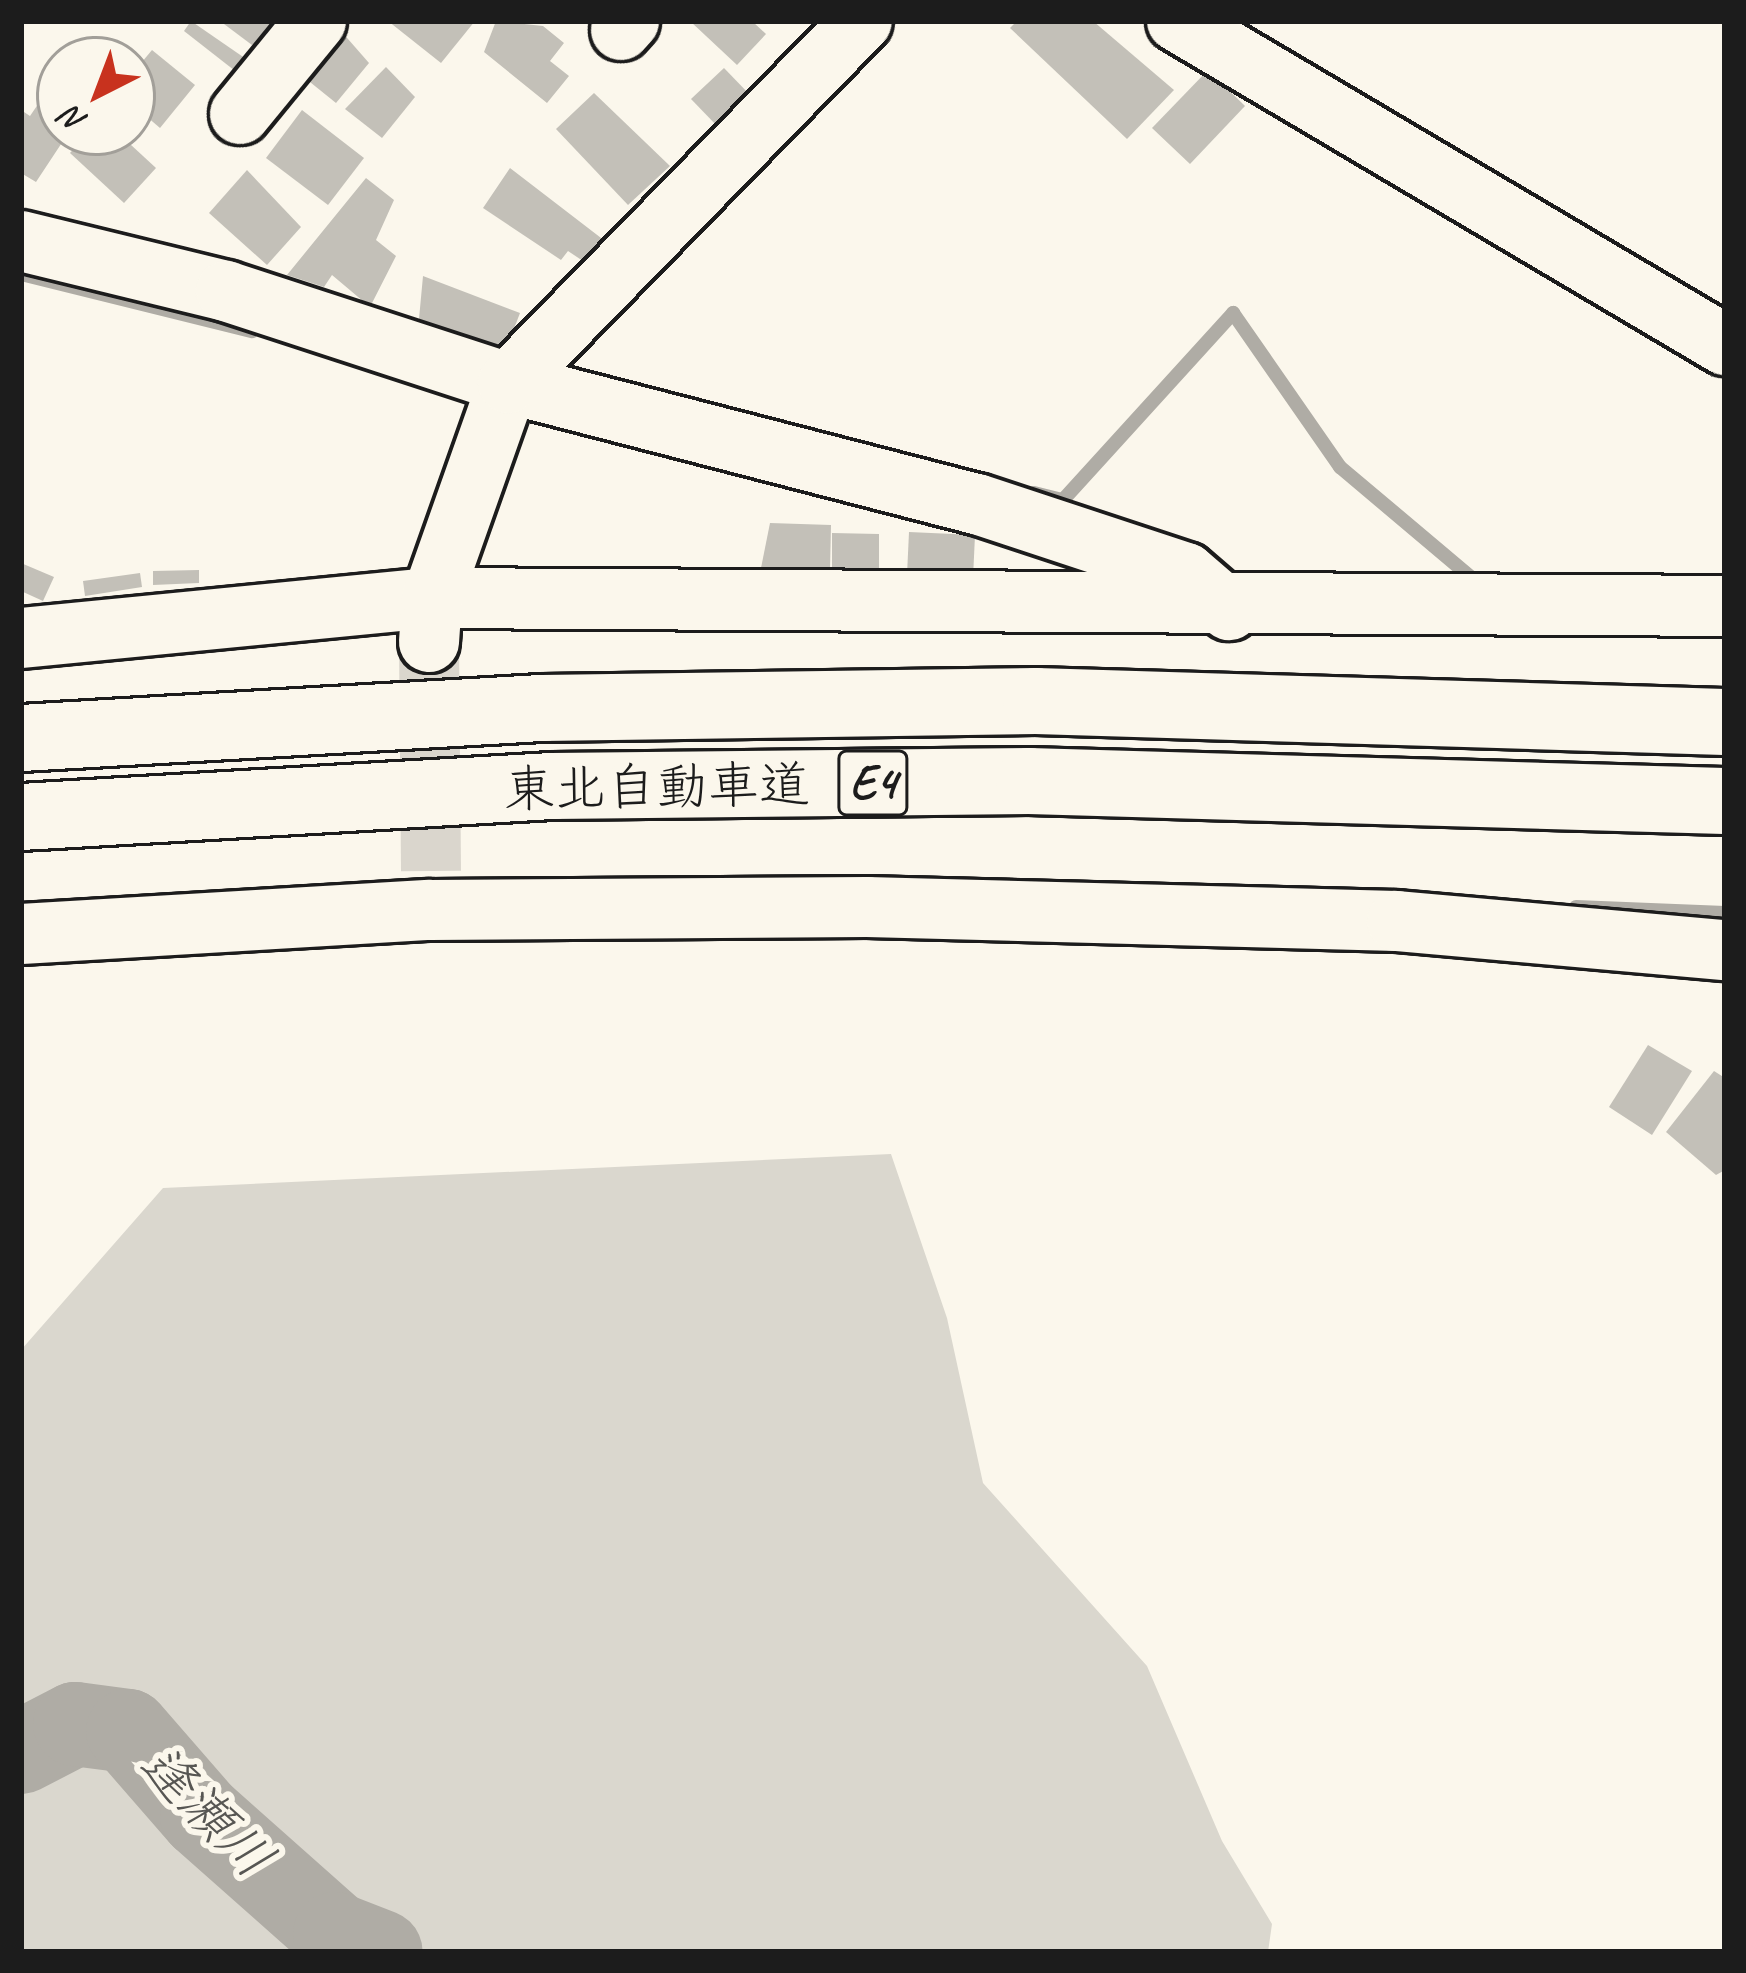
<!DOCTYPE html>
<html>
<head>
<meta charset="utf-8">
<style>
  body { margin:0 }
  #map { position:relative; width:1746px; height:1973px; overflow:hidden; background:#fbf7ec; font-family:Caveat,"Klee One",sans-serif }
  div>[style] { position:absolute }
  .green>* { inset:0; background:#dad7ce }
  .stream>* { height:14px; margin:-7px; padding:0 7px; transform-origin:7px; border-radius:7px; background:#afaca5 }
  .river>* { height:84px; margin:-42px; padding:0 42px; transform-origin:42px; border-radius:42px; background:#afaca5 }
  .building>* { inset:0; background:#c3c0b8 }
  .minor-tunnel>* { height:60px; margin-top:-30px; transform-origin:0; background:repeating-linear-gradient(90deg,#dad6cd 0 60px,transparent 0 90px) }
  .roads { filter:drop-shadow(3px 0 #1c1c1c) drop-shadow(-3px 0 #1c1c1c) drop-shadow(0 3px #1c1c1c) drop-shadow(0 -3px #1c1c1c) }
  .minor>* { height:60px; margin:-30px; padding:0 30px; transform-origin:30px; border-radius:30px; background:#fbf7ec }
  .highway>* { height:66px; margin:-33px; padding:0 33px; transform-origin:33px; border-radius:33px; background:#fbf7ec }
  span { translate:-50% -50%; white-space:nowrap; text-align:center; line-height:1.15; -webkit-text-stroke:12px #fbf7ec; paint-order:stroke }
  .shield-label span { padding:3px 9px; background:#fbf7ec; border:3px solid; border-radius:9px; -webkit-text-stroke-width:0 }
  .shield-label { font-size:48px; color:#1c1c1c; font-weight:700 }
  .street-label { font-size:51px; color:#1c1c1c }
  .water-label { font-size:54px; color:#575653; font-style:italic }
  .frame { position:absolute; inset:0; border:24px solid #1c1c1c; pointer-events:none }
  .north { position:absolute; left:36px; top:36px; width:120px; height:120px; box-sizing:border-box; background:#fbf7ec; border:3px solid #a29f99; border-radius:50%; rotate:222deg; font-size:33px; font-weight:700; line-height:48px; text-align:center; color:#1c1c1c }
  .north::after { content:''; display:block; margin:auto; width:42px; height:54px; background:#c8321e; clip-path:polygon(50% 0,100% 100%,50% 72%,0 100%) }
</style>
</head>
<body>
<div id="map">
  <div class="green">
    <i style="clip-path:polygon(891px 1154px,947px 1318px,983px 1483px,1147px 1666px,1222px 1841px,1272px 1924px,1268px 1952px,21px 1952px,21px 1350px,163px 1188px)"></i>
  </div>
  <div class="stream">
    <i style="left:21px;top:274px;width:238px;rotate:13.9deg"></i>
    <i style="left:1034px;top:493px;width:30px;rotate:14deg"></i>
    <i style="left:1063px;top:500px;width:253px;rotate:-47.7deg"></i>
    <i style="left:1233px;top:313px;width:188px;rotate:55.2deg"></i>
    <i style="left:1340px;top:467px;width:172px;rotate:40.1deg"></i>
    <i style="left:1576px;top:907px;width:149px;rotate:2.3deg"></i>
  </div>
  <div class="river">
    <i style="left:21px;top:1752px;width:61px;rotate:-27.4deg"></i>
    <i style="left:75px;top:1724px;width:53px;rotate:7.5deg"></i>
    <i style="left:128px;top:1731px;width:113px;rotate:49deg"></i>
    <i style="left:202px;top:1816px;width:178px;rotate:41.6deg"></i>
    <i style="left:335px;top:1934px;width:49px;rotate:21.4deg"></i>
  </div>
  <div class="building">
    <i style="clip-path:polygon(191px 21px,249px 61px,239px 74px,184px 31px)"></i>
    <i style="clip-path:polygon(220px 21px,287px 21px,252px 45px)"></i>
    <i style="clip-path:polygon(388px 21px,475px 21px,441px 63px)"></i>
    <i style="clip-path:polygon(496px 21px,543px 26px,564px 43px,550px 61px,569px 76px,547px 103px,484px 52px)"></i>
    <i style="clip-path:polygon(690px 21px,752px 21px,766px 34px,737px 65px)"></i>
    <i style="clip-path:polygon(1017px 21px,1093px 21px,1174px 90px,1127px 139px,1010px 28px)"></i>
    <i style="clip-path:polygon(341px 31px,369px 63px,336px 103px,300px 74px)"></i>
    <i style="clip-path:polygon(152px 50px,195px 85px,160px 128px,132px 104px,132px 74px)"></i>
    <i style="clip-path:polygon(386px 67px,415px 97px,382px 138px,345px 109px)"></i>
    <i style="clip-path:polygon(724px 68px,752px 97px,719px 128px,691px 99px)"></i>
    <i style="clip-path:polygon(1208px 70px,1245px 106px,1190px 164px,1152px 128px)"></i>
    <i style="clip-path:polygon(47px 91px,60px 99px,60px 132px,69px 132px,36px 182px,21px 173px,21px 110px,30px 116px)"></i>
    <i style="clip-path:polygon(594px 93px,670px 166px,628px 205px,556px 129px)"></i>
    <i style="clip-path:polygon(302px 110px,364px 158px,328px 205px,266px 158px)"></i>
    <i style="clip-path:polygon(89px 132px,117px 132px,156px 168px,124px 203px,70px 153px)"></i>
    <i style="clip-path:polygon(510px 168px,605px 241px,589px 265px,568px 251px,561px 260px,483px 208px)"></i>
    <i style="clip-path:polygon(247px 170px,301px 227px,267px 265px,209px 213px)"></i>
    <i style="clip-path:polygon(366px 178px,394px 200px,376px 240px,396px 256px,370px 307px,332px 275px,324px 287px,287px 275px)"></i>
    <i style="clip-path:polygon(423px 276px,520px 313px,505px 352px,419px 319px)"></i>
    <i style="clip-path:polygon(770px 523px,831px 525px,830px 570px,761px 568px)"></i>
    <i style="clip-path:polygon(909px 532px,975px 535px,973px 578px,907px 575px)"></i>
    <i style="clip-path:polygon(832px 533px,879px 534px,879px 570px,832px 569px)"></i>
    <i style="clip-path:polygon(21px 563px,54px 577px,43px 601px,21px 591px)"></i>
    <i style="clip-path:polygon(199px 570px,199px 583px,153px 585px,153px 571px)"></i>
    <i style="clip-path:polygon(140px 573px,142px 587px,85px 596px,83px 581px)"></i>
    <i style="clip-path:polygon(1648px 1045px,1692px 1071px,1652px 1135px,1609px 1107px)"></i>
    <i style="clip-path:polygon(1714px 1071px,1725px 1078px,1725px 1170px,1716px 1175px,1666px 1132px)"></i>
  </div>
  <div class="minor-tunnel">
    <i style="left:429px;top:642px;width:229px;rotate:89.5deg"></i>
  </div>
  <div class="roads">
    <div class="minor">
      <i style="left:1177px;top:21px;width:637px;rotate:30.59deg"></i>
      <i style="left:621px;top:30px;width:12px;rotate:-48deg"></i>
      <i style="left:240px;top:114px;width:120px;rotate:-50.7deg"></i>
      <i style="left:21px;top:241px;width:211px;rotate:13.7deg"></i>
      <i style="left:226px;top:291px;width:297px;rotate:18.1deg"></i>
      <i style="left:508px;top:383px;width:484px;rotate:14.5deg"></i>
      <i style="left:977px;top:504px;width:220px;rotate:18.3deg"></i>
      <i style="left:1186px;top:573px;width:57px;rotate:40.7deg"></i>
      <i style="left:21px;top:638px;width:413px;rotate:-5.6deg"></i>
      <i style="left:432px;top:598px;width:1293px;rotate:0.35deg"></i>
      <i style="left:429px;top:642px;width:44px;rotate:-86.1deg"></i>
      <i style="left:432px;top:598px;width:228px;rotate:-70.5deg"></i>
      <i style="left:508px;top:383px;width:506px;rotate:-45.64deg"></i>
      <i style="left:21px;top:934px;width:410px;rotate:-3.4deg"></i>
      <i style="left:430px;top:910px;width:437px;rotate:-0.4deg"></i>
      <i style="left:867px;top:907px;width:530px;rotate:1.51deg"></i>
      <i style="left:1397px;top:921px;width:329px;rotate:5.1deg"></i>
    </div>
    <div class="highway">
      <i style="left:21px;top:738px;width:522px;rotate:-3.3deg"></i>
      <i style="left:542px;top:708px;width:494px;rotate:-0.8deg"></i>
      <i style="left:1036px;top:701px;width:689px;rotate:1.75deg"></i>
      <i style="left:21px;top:817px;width:532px;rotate:-3.34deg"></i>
      <i style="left:552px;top:786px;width:477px;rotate:-0.6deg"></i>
      <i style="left:1029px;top:781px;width:696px;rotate:1.65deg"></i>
    </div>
  </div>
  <div class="shield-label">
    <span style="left:873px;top:783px">E4</span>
  </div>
  <div class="street-label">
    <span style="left:657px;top:787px;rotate:-1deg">東北自動車道</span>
  </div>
  <div class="water-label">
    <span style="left:207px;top:1811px;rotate:45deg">逢瀬川</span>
  </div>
  <div class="frame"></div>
  <div class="north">N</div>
</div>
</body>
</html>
